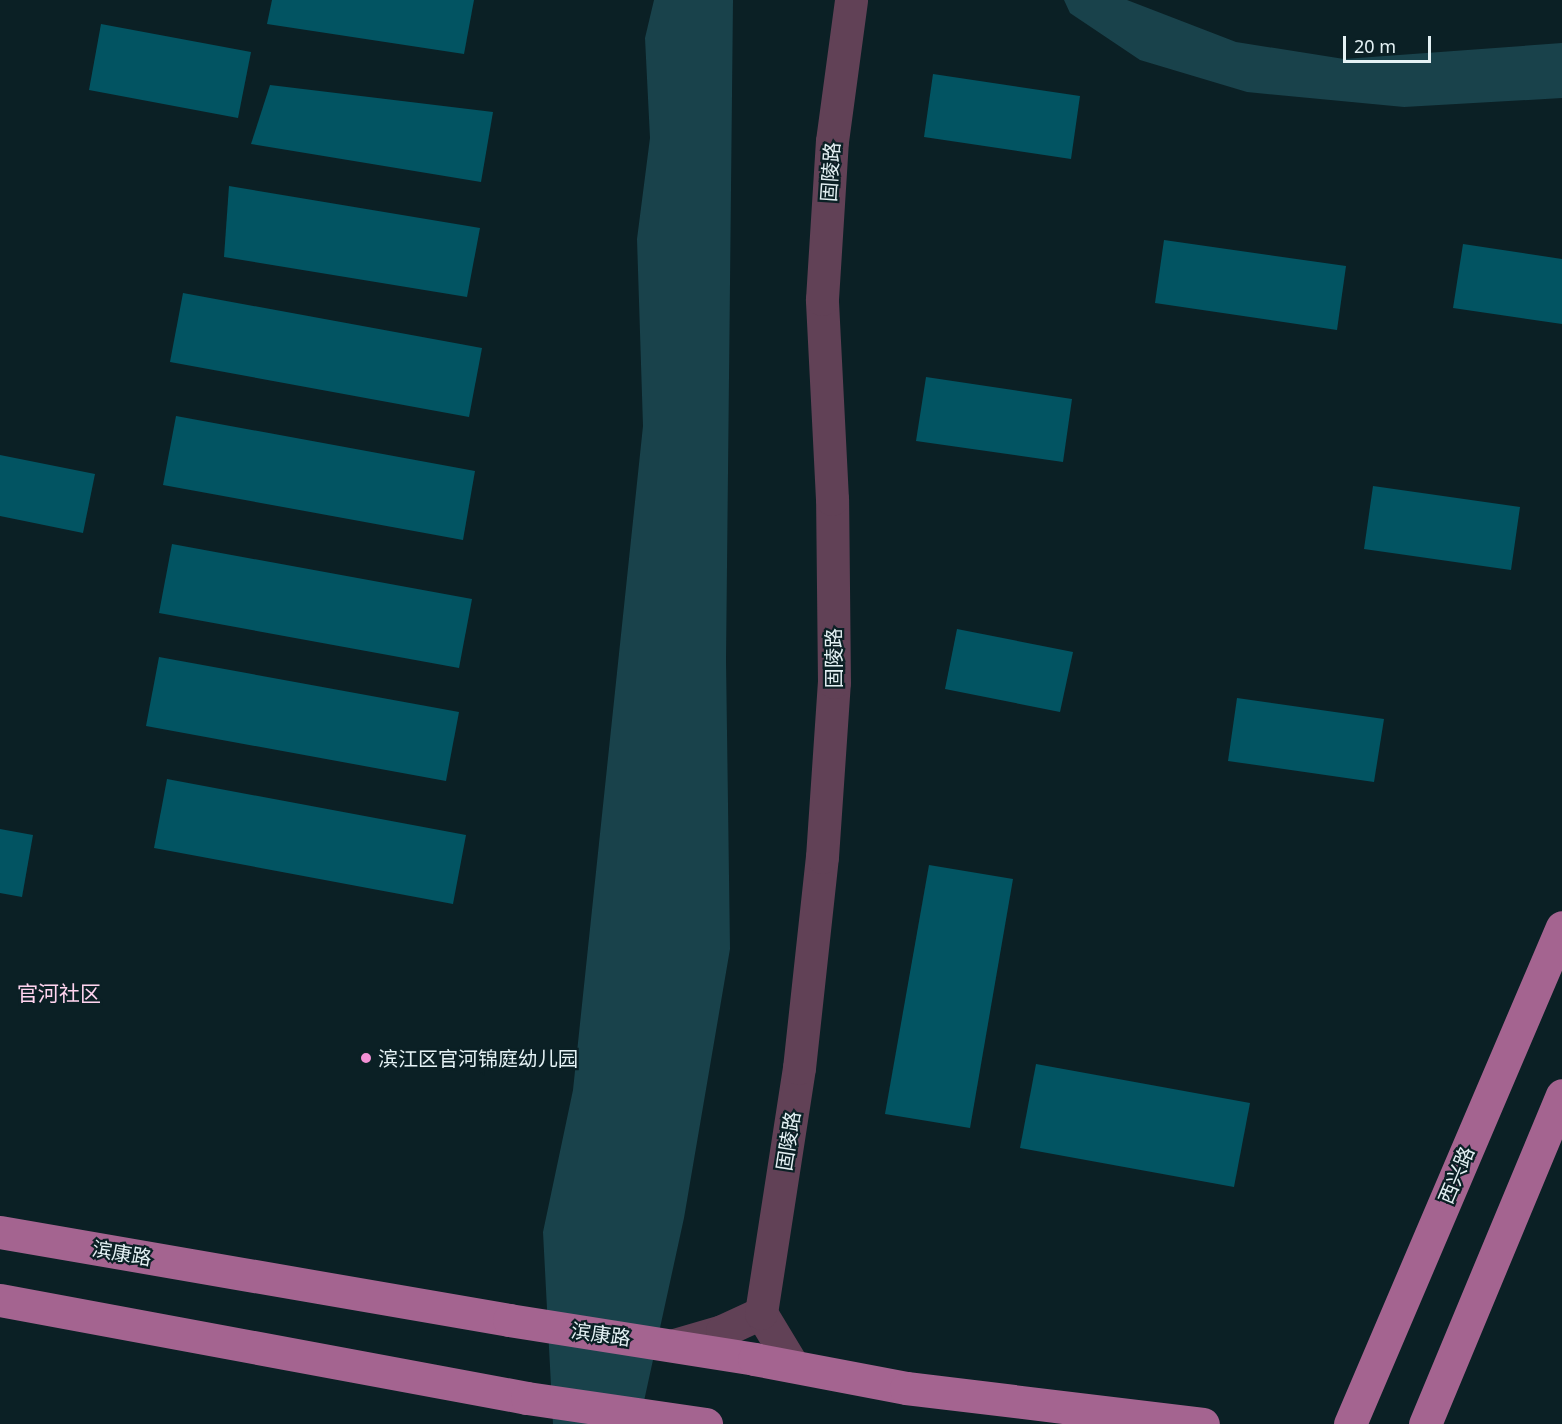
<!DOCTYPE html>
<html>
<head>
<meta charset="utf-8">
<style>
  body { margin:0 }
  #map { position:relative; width:1562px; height:1424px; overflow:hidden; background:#0b2025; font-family:"Noto Sans","Noto Sans SC",sans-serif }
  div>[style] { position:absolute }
  .water>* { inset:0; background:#19424b }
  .building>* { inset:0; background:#025462 }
  .minor>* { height:33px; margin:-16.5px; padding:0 16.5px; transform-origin:16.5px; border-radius:16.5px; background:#614156 }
  .major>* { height:33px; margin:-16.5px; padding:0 16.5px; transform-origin:16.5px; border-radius:16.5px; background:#a46490 }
  .dots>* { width:16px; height:16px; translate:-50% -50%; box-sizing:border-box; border:3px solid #0b2025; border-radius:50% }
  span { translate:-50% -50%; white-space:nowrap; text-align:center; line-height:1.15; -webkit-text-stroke:4.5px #0b2025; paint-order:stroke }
  .street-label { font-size:20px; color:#e4f1f4 }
  .poi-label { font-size:20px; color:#e4f1f4 }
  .left { translate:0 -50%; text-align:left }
  .neighbourhood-label { font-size:21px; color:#ffd4ef }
  .scale { position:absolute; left:1343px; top:36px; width:88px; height:27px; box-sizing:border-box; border:3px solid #e4f1f4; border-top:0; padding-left:8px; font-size:18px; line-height:21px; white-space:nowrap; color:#e4f1f4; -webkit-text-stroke:4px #0b2025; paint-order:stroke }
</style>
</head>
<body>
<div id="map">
  <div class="water">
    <i style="clip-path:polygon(654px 0,733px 0,726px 660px,730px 949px,684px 1218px,639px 1424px,553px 1424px,543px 1232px,573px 1090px,643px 426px,637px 239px,650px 138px,645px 38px)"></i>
    <i style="clip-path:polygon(1064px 0,1127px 0,1236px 42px,1344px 59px,1562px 43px,1562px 98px,1404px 107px,1247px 92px,1140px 60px,1070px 13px)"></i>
  </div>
  <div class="building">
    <i style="clip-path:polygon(272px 0,474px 0,464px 54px,267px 24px)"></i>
    <i style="clip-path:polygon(101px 24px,251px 52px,238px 118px,89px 90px)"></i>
    <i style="clip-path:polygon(933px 74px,1080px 96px,1071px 159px,924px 137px)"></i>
    <i style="clip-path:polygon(270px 85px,493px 112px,481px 182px,251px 144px)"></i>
    <i style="clip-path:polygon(229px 186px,480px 228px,467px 297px,224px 257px)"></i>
    <i style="clip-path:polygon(1164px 240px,1346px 266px,1337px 330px,1155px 303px)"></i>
    <i style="clip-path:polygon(1463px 244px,1562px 259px,1562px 324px,1453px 308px)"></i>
    <i style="clip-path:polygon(183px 293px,482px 348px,469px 417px,170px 362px)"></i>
    <i style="clip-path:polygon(926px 377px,1072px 399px,1063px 462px,916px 441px)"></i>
    <i style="clip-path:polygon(176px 416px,475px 471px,463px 540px,163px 485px)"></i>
    <i style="clip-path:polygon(0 455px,95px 474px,83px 533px,0 516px)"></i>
    <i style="clip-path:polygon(1373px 486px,1520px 507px,1511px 570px,1364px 549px)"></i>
    <i style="clip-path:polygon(172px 544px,472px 599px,459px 668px,159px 613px)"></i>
    <i style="clip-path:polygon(957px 629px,1073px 652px,1060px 712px,945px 689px)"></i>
    <i style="clip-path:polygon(159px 657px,459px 712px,446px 781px,146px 726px)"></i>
    <i style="clip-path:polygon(1237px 698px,1384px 719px,1374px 782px,1228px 761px)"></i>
    <i style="clip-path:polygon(167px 779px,466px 835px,453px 904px,154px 848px)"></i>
    <i style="clip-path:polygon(0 829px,33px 835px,22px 897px,0 893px)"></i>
    <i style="clip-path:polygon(929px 865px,1013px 879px,970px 1128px,885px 1114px)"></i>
    <i style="clip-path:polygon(1036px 1064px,1250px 1103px,1234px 1187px,1020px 1148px)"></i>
  </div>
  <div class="minor">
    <i style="left:674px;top:1345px;width:50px;rotate:-16.3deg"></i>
    <i style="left:722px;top:1331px;width:43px;rotate:-24.8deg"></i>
    <i style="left:793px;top:1366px;width:62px;rotate:-121.1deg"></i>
    <i style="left:761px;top:1313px;width:248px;rotate:-81.2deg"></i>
    <i style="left:799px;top:1068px;width:212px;rotate:-83.8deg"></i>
    <i style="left:822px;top:857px;width:175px;rotate:-86.1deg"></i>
    <i style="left:834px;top:682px;width:183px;rotate:-90.6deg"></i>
    <i style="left:832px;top:499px;width:200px;rotate:-92.9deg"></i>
    <i style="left:822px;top:299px;width:158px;rotate:-86.4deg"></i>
    <i style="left:832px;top:141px;width:142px;rotate:-82.3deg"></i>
  </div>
  <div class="major">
    <i style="left:0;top:1232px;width:517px;rotate:9.81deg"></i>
    <i style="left:509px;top:1320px;width:248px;rotate:9deg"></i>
    <i style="left:754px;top:1359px;width:155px;rotate:10.8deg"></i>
    <i style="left:906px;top:1388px;width:299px;rotate:6.9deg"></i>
    <i style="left:0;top:1300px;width:536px;rotate:10.53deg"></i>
    <i style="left:527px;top:1398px;width:181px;rotate:8.3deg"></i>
    <i style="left:1350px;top:1424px;width:540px;rotate:-66.9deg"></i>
    <i style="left:1425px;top:1424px;width:356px;rotate:-67.4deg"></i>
  </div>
  <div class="dots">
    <i style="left:366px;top:1058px;background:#f391d5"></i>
  </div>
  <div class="street-label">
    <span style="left:830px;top:172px;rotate:-86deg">固陵路</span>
    <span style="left:833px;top:658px;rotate:-90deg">固陵路</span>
    <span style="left:788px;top:1141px;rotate:-81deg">固陵路</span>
    <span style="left:1456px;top:1175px;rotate:-67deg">西兴路</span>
    <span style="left:122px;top:1253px;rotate:10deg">滨康路</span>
    <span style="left:601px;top:1334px;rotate:8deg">滨康路</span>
  </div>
  <div class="poi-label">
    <span class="left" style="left:378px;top:1058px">滨江区官河锦庭幼儿园</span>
  </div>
  <div class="neighbourhood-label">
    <span style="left:59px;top:993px">官河社区</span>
  </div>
  <div class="scale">20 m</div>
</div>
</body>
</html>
